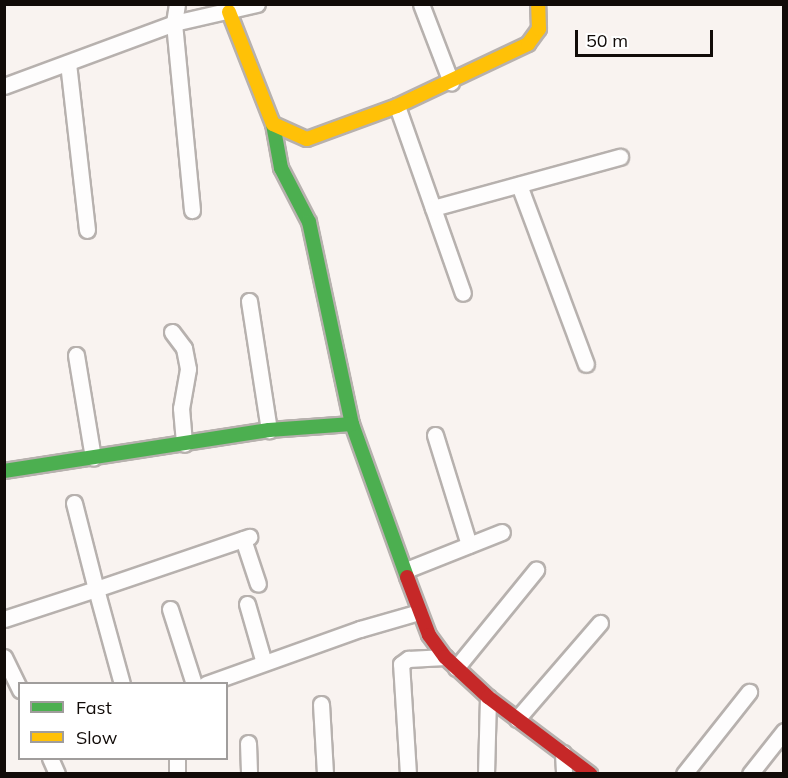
<!DOCTYPE html>
<html>
<head>
<meta charset="utf-8">
<style>
  body { margin:0 }
  #map { position:relative; width:788px; height:778px; overflow:hidden; background:#f9f3f0; font-family:Mulish,sans-serif }
  div>[style] { position:absolute }
  .roads { filter:drop-shadow(2px 0 #b7b1ae) drop-shadow(-2px 0 #b7b1ae) drop-shadow(0 2px #b7b1ae) drop-shadow(0 -2px #b7b1ae) }
  .street>* { height:15px; margin:-7.5px; padding:0 7.5px; transform-origin:7.5px; border-radius:7.5px; background:#fefdfd }
  .fast>* { height:14px; margin:-7px; padding:0 7px; transform-origin:7px; border-radius:7px; background:#4caf50 }
  .slow>* { height:14px; margin:-7px; padding:0 7px; transform-origin:7px; border-radius:7px; background:#ffc107 }
  .jam>* { height:14px; margin:-7px; padding:0 7px; transform-origin:7px; border-radius:7px; background:#c62828 }
  span { translate:-50% -50%; white-space:nowrap; text-align:center; line-height:1.15; -webkit-text-stroke:6px #fff; paint-order:stroke }
  .frame { position:absolute; inset:0; border:6px solid #110b08; pointer-events:none }
  .legend { position:absolute; left:18px; top:682px; width:210px; height:78px; box-sizing:border-box; background:#fff; border:2px solid #a09d9c; margin:0; padding:8px 10px; list-style:none; font-size:18px; color:#110b08 }
  .legend li { display:flex; align-items:center; gap:12px; height:30px }
  .legend b { width:30px; border:2px solid #a09d9c }
  .scale { position:absolute; left:575px; top:30px; width:138px; height:27px; box-sizing:border-box; border:3px solid #110b08; border-top:0; padding-left:8px; font-size:18px; line-height:21px; white-space:nowrap; color:#110b08; -webkit-text-stroke:4px #fff; paint-order:stroke }
</style>
</head>
<body>
<div id="map">
  <div class="roads">
    <div class="street">
      <i style="left:177px;top:4px;width:19px;rotate:99deg"></i>
      <i style="left:174px;top:23px;width:188px;rotate:84.5deg"></i>
      <i style="left:421px;top:4px;width:84px;rotate:69deg"></i>
      <i style="left:68px;top:63px;width:168px;rotate:83.5deg"></i>
      <i style="left:4px;top:86px;width:181px;rotate:-20.3deg"></i>
      <i style="left:174px;top:23px;width:85px;rotate:-12.9deg"></i>
      <i style="left:397px;top:106px;width:198px;rotate:70.6deg"></i>
      <i style="left:519px;top:185px;width:191px;rotate:69.5deg"></i>
      <i style="left:433px;top:208px;width:194px;rotate:-15.3deg"></i>
      <i style="left:249px;top:301px;width:131px;rotate:81.2deg"></i>
      <i style="left:172px;top:332px;width:20px;rotate:53deg"></i>
      <i style="left:184px;top:348px;width:21px;rotate:79deg"></i>
      <i style="left:188px;top:369px;width:40px;rotate:100deg"></i>
      <i style="left:181px;top:408px;width:36px;rotate:85deg"></i>
      <i style="left:76px;top:355px;width:104px;rotate:80.6deg"></i>
      <i style="left:435px;top:435px;width:115px;rotate:72.8deg"></i>
      <i style="left:74px;top:503px;width:89px;rotate:75.7deg"></i>
      <i style="left:96px;top:589px;width:162px;rotate:-18.8deg"></i>
      <i style="left:243px;top:539px;width:47px;rotate:71.6deg"></i>
      <i style="left:406px;top:570px;width:103px;rotate:-21.6deg"></i>
      <i style="left:247px;top:604px;width:61px;rotate:73.9deg"></i>
      <i style="left:170px;top:609px;width:79px;rotate:72.3deg"></i>
      <i style="left:4px;top:619px;width:97px;rotate:-18.1deg"></i>
      <i style="left:96px;top:589px;width:98px;rotate:74.7deg"></i>
      <i style="left:4px;top:657px;width:37px;rotate:64deg"></i>
      <i style="left:456px;top:668px;width:127px;rotate:-50.8deg"></i>
      <i style="left:206px;top:684px;width:164px;rotate:-19.7deg"></i>
      <i style="left:360px;top:629px;width:61px;rotate:-16.1deg"></i>
      <i style="left:321px;top:704px;width:70px;rotate:86.7deg"></i>
      <i style="left:517px;top:719px;width:127px;rotate:-49.2deg"></i>
      <i style="left:248px;top:743px;width:31px;rotate:88deg"></i>
      <i style="left:563px;top:753px;width:21px;rotate:87deg"></i>
      <i style="left:50px;top:758px;width:17px;rotate:66deg"></i>
      <i style="left:177px;top:758px;width:16px;rotate:90deg"></i>
      <i style="left:408px;top:774px;width:110px;rotate:-93.6deg"></i>
      <i style="left:401px;top:664px;width:9px;rotate:-36deg"></i>
      <i style="left:408px;top:659px;width:37px;rotate:-3deg"></i>
      <i style="left:486px;top:774px;width:77px;rotate:-88.5deg"></i>
      <i style="left:684px;top:774px;width:105px;rotate:-51.6deg"></i>
      <i style="left:750px;top:774px;width:55px;rotate:-51.7deg"></i>
    </div>
    <div class="fast">
      <i style="left:273px;top:124px;width:45px;rotate:79.7deg"></i>
      <i style="left:281px;top:168px;width:61px;rotate:62.6deg"></i>
      <i style="left:309px;top:222px;width:207px;rotate:78deg"></i>
      <i style="left:352px;top:424px;width:163px;rotate:70.2deg"></i>
      <i style="left:4px;top:471px;width:268px;rotate:-8.8deg"></i>
      <i style="left:269px;top:430px;width:83px;rotate:-4.1deg"></i>
    </div>
    <div class="slow">
      <i style="left:229px;top:12px;width:120px;rotate:68.6deg"></i>
      <i style="left:273px;top:124px;width:37px;rotate:24deg"></i>
      <i style="left:307px;top:139px;width:96px;rotate:-20.1deg"></i>
      <i style="left:397px;top:106px;width:145px;rotate:-25.3deg"></i>
      <i style="left:528px;top:44px;width:19px;rotate:-54deg"></i>
      <i style="left:539px;top:29px;width:25px;rotate:-92deg"></i>
    </div>
    <div class="jam">
      <i style="left:407px;top:577px;width:62px;rotate:69.2deg"></i>
      <i style="left:429px;top:635px;width:27px;rotate:54deg"></i>
      <i style="left:445px;top:657px;width:59px;rotate:42.9deg"></i>
      <i style="left:488px;top:697px;width:128px;rotate:37deg"></i>
    </div>
  </div>
  <div class="frame"></div>
  <ul class="legend">
  <li><b style="height:8px;background:#4caf50"></b>Fast</li>
  <li><b style="height:8px;background:#ffc107"></b>Slow</li>
  </ul>
  <div class="scale">50 m</div>
</div>
</body>
</html>
